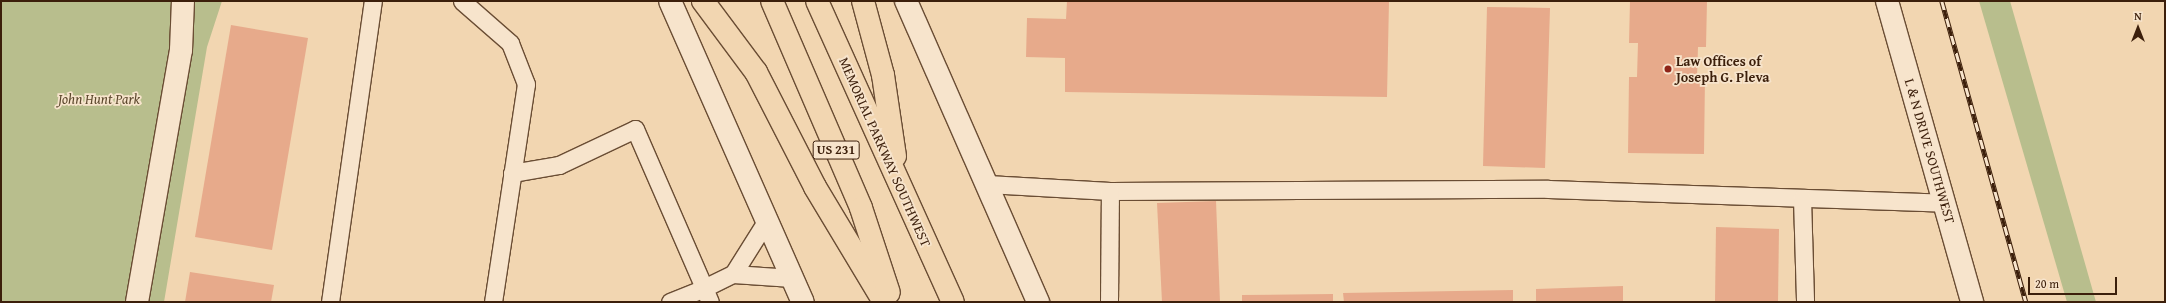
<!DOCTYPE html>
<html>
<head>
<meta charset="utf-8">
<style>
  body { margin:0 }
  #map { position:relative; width:2166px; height:303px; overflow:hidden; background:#f2d6b1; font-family:"Gentium Book Plus",serif }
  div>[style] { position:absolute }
  .green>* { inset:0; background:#b8be8d }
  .building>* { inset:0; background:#e7aa8b }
  .roads { filter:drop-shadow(1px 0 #6a4d34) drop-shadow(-1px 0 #6a4d34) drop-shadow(0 1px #6a4d34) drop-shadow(0 -1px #6a4d34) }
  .lane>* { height:17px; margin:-8.5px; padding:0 8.5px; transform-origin:8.5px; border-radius:8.5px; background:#f7e4cc }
  .street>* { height:22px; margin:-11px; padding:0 11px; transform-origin:11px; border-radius:11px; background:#f7e4cc }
  .secondary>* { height:22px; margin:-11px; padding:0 11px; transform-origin:11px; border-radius:11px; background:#f7e4cc }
  .highway>* { height:22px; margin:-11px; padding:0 11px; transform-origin:11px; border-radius:11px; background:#f2d6b1 }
  .rail>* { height:4.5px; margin-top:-2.25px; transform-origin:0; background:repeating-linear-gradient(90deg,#f7e4cc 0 9px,#3c1f0b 0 18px); box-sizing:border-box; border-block:1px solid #3c1f0b }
  .dots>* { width:11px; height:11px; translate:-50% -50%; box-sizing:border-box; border:2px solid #f7e4cc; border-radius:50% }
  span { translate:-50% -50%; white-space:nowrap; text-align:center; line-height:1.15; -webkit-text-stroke:3.5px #f7e4cc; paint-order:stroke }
  .shield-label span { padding:1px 3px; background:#f7e4cc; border:1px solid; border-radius:3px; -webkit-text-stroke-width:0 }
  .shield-label { font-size:13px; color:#3c1f0b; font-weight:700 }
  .poi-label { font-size:14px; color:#3c1f0b; font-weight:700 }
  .left { translate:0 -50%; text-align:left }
  .park-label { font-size:14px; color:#5b472c; font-style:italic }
  .street-label { font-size:14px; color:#3c1f0b }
  .frame { position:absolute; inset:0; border:2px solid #3c1f0b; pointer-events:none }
  .north { position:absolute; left:2118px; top:8px; width:40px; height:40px; -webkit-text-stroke:3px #f7e4cc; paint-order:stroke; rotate:0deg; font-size:11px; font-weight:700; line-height:16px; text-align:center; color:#3c1f0b }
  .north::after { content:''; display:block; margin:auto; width:14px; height:18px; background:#3c1f0b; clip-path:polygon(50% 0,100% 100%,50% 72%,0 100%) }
  .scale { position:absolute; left:2028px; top:277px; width:89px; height:18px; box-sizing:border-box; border:2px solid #3c1f0b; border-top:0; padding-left:5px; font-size:12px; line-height:14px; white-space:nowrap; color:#3c1f0b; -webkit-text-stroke:3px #f7e4cc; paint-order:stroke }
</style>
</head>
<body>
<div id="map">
  <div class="green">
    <i style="clip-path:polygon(1px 1px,222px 1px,207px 47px,164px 302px,1px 302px)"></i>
    <i style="clip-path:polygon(1979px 1px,2010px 1px,2096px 302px,2067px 302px)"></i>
  </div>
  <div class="building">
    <i style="clip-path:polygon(1067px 1px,1389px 1px,1387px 97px,1065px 92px,1065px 58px,1026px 57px,1027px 18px,1066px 19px)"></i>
    <i style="clip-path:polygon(1630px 1px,1707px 1px,1706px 47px,1698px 47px,1697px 77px,1705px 77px,1704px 154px,1628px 153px,1629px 77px,1637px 77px,1638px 43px,1629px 43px)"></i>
    <i style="clip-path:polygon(1487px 7px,1550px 8px,1545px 168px,1483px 166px)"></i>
    <i style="clip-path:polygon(231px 25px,308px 38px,272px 250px,195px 237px)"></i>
    <i style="clip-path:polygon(1216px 201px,1220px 302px,1162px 302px,1157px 203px)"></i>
    <i style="clip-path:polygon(1716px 227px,1779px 229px,1778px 302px,1715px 302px)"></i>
    <i style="clip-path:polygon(190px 272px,274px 285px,271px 302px,185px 302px)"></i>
    <i style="clip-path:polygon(1623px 286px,1623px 302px,1536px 302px,1536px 289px)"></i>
    <i style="clip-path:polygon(1513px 290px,1513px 302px,1344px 302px,1343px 293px)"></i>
    <i style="clip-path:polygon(1333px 294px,1333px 302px,1242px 302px,1242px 295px)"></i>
  </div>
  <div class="roads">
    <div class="lane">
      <i style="left:462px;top:1px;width:64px;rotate:41.2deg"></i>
      <i style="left:510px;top:43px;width:44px;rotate:68.7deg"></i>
      <i style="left:526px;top:84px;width:220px;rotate:98.6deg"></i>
      <i style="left:512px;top:173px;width:48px;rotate:-9.7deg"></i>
      <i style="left:559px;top:165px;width:84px;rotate:-25.3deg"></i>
      <i style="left:635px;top:129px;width:173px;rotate:66.5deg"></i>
      <i style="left:704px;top:288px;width:32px;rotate:-26deg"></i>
      <i style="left:733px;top:274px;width:59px;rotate:3.9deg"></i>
      <i style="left:987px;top:184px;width:123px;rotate:3.3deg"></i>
      <i style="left:1110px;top:191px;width:438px;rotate:-0.3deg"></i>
      <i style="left:1548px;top:189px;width:397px;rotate:2deg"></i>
      <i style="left:1802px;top:198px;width:104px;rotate:88.3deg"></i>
      <i style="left:733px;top:274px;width:64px;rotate:-57.8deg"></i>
      <i style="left:330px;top:302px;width:304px;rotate:-81.9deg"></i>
      <i style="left:670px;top:302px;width:37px;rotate:-22deg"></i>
      <i style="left:704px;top:288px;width:15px;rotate:67deg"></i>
      <i style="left:1109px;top:302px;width:111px;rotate:-89.5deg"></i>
    </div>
    <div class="street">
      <i style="left:137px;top:302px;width:256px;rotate:-80.1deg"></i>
      <i style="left:181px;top:50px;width:49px;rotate:-87.7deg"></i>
    </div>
    <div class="secondary">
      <i style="left:670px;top:1px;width:329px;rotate:66.2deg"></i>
      <i style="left:906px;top:1px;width:329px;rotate:66.3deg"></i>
      <i style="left:1887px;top:1px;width:313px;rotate:74.2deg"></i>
    </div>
    <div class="highway">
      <i style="left:703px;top:1px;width:89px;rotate:53.3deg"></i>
      <i style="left:756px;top:72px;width:129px;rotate:62.8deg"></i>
      <i style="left:815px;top:187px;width:134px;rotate:59deg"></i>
      <i style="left:772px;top:1px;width:225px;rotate:66.7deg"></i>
      <i style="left:861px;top:208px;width:89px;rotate:71.8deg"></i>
      <i style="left:817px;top:1px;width:330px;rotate:65.7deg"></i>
      <i style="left:863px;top:1px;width:77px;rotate:74.9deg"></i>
      <i style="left:883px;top:75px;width:82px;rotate:81.6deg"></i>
    </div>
  </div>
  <div class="rail">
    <i style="left:1942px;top:1px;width:313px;rotate:74.4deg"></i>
  </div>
  <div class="dots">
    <i style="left:1668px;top:69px;background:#8f2418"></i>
  </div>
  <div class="shield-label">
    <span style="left:836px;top:150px">US 231</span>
  </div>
  <div class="poi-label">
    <span class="left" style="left:1676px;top:69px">Law Offices of<br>Joseph G. Pleva</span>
  </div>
  <div class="park-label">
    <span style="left:99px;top:99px">John Hunt Park</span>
  </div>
  <div class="street-label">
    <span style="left:1930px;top:151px;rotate:74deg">L &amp; N DRIVE SOUTHWEST</span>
    <span style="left:885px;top:152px;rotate:66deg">MEMORIAL PARKWAY SOUTHWEST</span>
  </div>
  <div class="frame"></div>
  <div class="north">N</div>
  <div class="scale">20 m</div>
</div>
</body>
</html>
